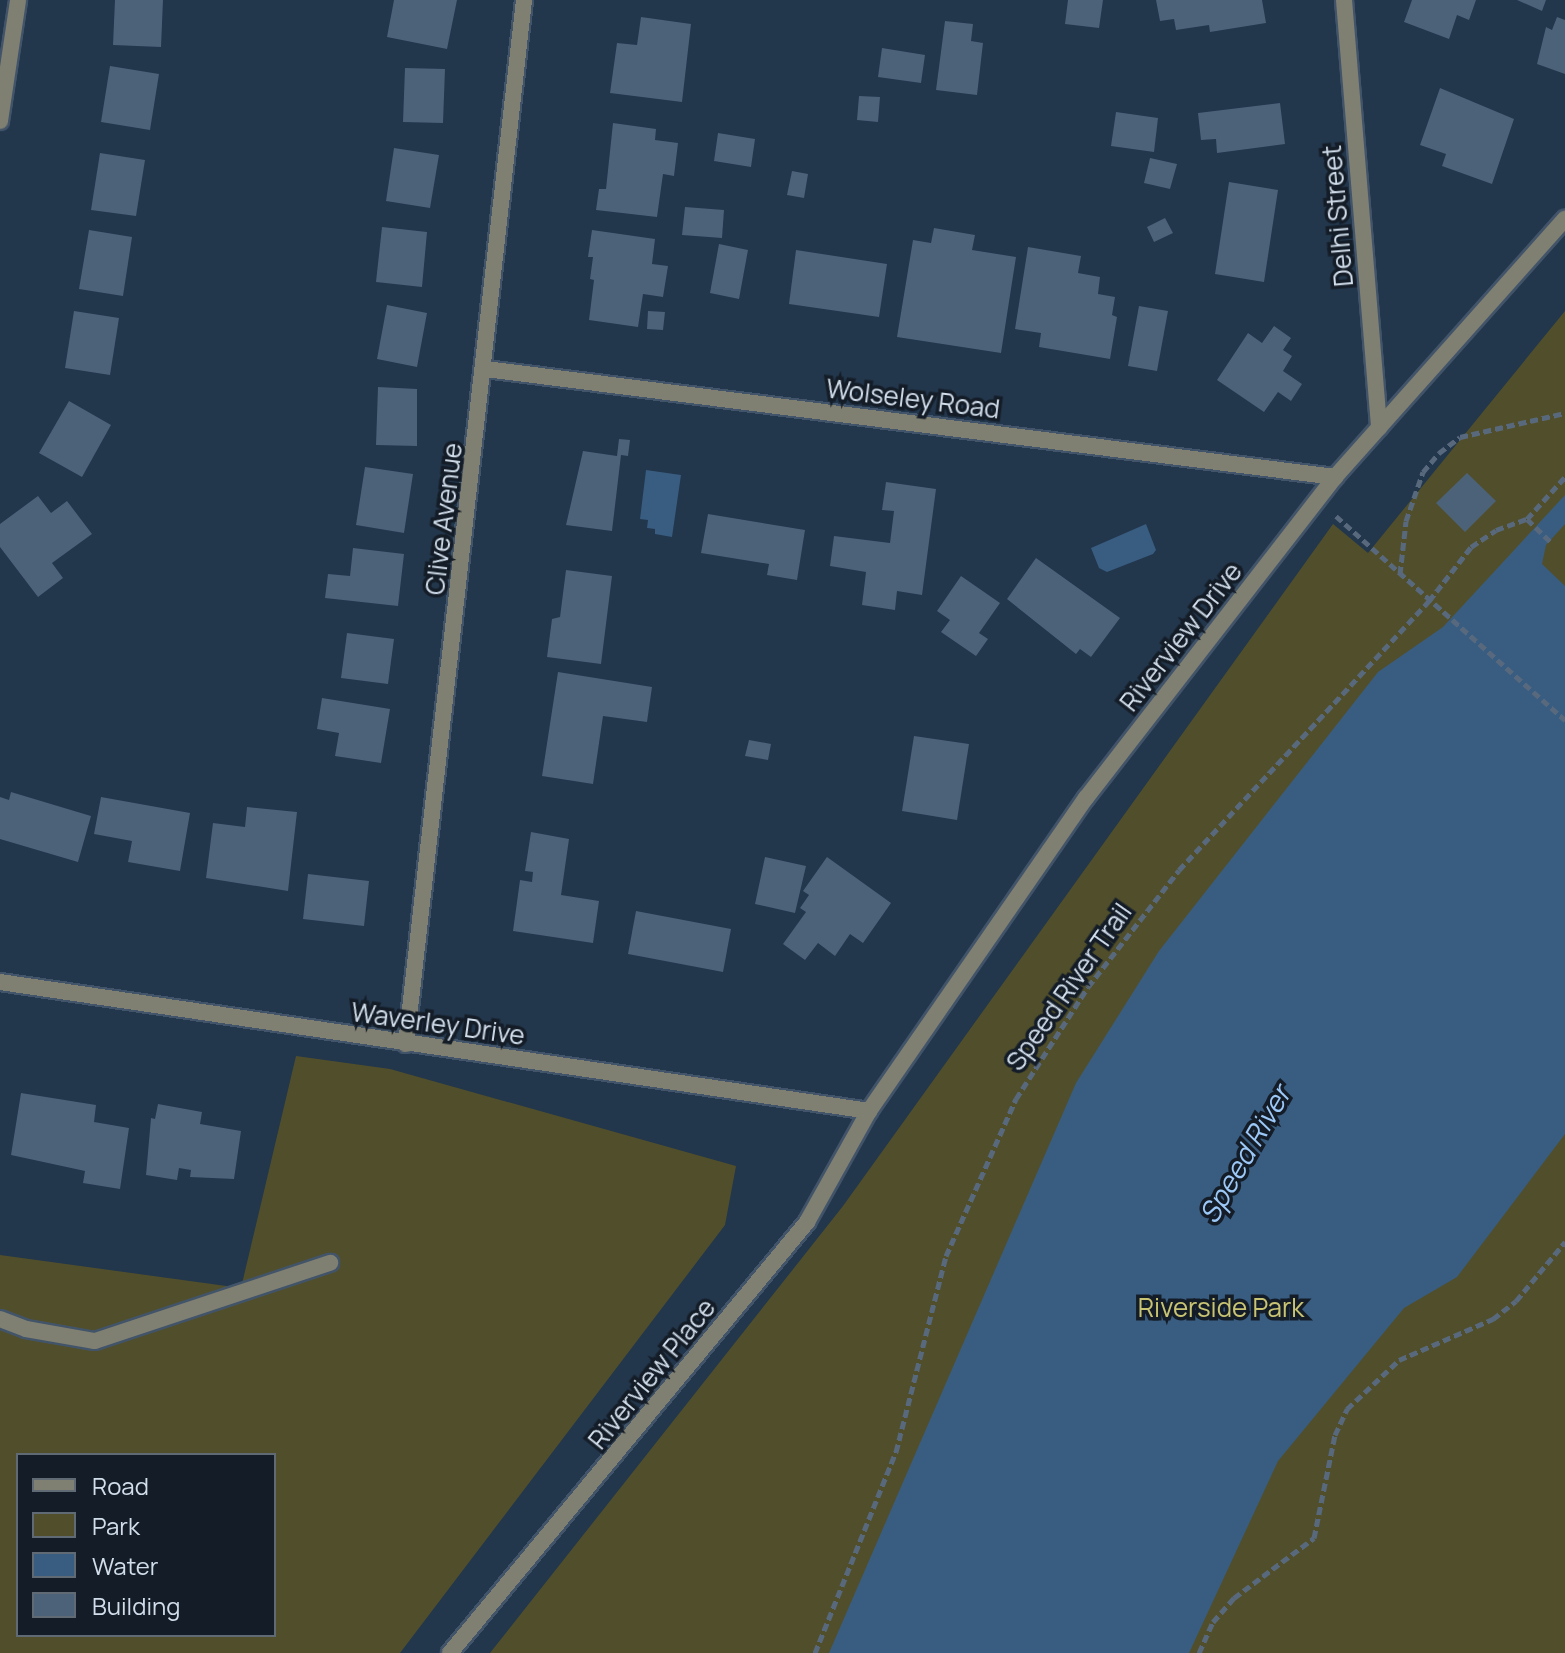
<!DOCTYPE html>
<html>
<head>
<meta charset="utf-8">
<style>
  body { margin:0 }
  #map { position:relative; width:1565px; height:1653px; overflow:hidden; background:#22364c; font-family:Manrope,sans-serif }
  div>[style] { position:absolute }
  .green>* { inset:0; background:#514f2b }
  .water>* { inset:0; background:#395c81 }
  .building>* { inset:0; background:#4c6279 }
  .path>* { height:5px; margin-top:-2.5px; transform-origin:0; background:repeating-linear-gradient(90deg,#58697d 0 8px,transparent 0 12px) }
  .roads { filter:drop-shadow(2px 0 #425469) drop-shadow(-2px 0 #425469) drop-shadow(0 2px #425469) drop-shadow(0 -2px #425469) }
  .service>* { height:16px; margin:-8px; padding:0 8px; transform-origin:8px; border-radius:8px; background:#808072 }
  .minor>* { height:16px; margin:-8px; padding:0 8px; transform-origin:8px; border-radius:8px; background:#808072 }
  .tertiary>* { height:16px; margin:-8px; padding:0 8px; transform-origin:8px; border-radius:8px; background:#808072 }
  span { translate:-50% -50%; white-space:nowrap; text-align:center; line-height:1.15; -webkit-text-stroke:7px #141d27; paint-order:stroke }
  .street-label { font-size:26px; color:#d1ddeb }
  .park-label { font-size:26px; color:#c8c473 }
  .water-label { font-size:28px; color:#9cc8f8; font-style:italic }
  .legend { position:absolute; left:16px; top:1453px; width:260px; height:184px; box-sizing:border-box; background:#141d27; border:2px solid #606a75; margin:0; padding:10px 14px; list-style:none; font-size:24px; color:#d1ddeb }
  .legend li { display:flex; align-items:center; gap:16px; height:40px }
  .legend b { width:40px; border:2px solid #606a75 }
</style>
</head>
<body>
<div id="map">
  <div class="green">
    <i style="clip-path:polygon(1565px 311px,1565px 1653px,490px 1653px,843px 1206px,1333px 524px,1368px 553px)"></i>
    <i style="clip-path:polygon(evenodd,296px 1056px,390px 1069px,736px 1166px,725px 1225px,400px 1653px,0 1653px,0 1255px,241px 1288px,296px 1056px,18px 1455px,274px 1455px,274px 1635px,18px 1635px,18px 1455px)"></i>
  </div>
  <div class="water">
    <i style="clip-path:polygon(646px 470px,681px 475px,672px 537px,655px 534px,655px 529px,647px 528px,648px 520px,640px 519px)"></i>
    <i style="clip-path:polygon(1565px 495px,1565px 524px,1546px 545px,1542px 564px,1565px 586px,1565px 1134px,1457px 1277px,1404px 1308px,1278px 1461px,1189px 1653px,829px 1653px,1076px 1083px,1159px 951px,1378px 672px,1443px 627px)"></i>
    <i style="clip-path:polygon(1146px 524px,1156px 550px,1153px 554px,1107px 572px,1099px 568px,1091px 548px)"></i>
  </div>
  <div class="building">
    <i style="clip-path:polygon(115px 0,163px 0,161px 47px,113px 45px)"></i>
    <i style="clip-path:polygon(394px 0,457px 0,447px 49px,387px 37px)"></i>
    <i style="clip-path:polygon(1068px 0,1103px 0,1099px 28px,1065px 24px)"></i>
    <i style="clip-path:polygon(1156px 0,1262px 0,1266px 23px,1210px 32px,1209px 25px,1176px 30px,1174px 19px,1160px 21px)"></i>
    <i style="clip-path:polygon(1412px 0,1476px 0,1469px 20px,1457px 15px,1449px 39px,1404px 22px)"></i>
    <i style="clip-path:polygon(1517px 0,1546px 0,1542px 11px)"></i>
    <i style="clip-path:polygon(641px 17px,691px 24px,682px 102px,610px 93px,617px 43px,637px 45px)"></i>
    <i style="clip-path:polygon(1557px 17px,1565px 20px,1565px 74px,1537px 64px,1546px 27px,1552px 30px)"></i>
    <i style="clip-path:polygon(945px 21px,973px 24px,971px 41px,983px 43px,977px 95px,936px 90px)"></i>
    <i style="clip-path:polygon(882px 48px,925px 55px,921px 83px,878px 77px)"></i>
    <i style="clip-path:polygon(110px 66px,159px 74px,150px 130px,101px 122px)"></i>
    <i style="clip-path:polygon(405px 68px,445px 69px,443px 123px,403px 122px)"></i>
    <i style="clip-path:polygon(1440px 88px,1514px 119px,1492px 184px,1442px 166px,1446px 154px,1420px 145px)"></i>
    <i style="clip-path:polygon(859px 96px,880px 97px,878px 122px,857px 120px)"></i>
    <i style="clip-path:polygon(1280px 103px,1285px 144px,1217px 153px,1216px 139px,1201px 140px,1198px 113px)"></i>
    <i style="clip-path:polygon(1116px 112px,1158px 118px,1154px 152px,1111px 146px)"></i>
    <i style="clip-path:polygon(613px 123px,656px 129px,655px 140px,678px 143px,674px 176px,663px 174px,657px 217px,596px 210px,599px 189px,606px 189px)"></i>
    <i style="clip-path:polygon(718px 133px,755px 139px,751px 167px,714px 161px)"></i>
    <i style="clip-path:polygon(394px 148px,439px 155px,430px 208px,386px 201px)"></i>
    <i style="clip-path:polygon(100px 153px,145px 160px,136px 216px,91px 210px)"></i>
    <i style="clip-path:polygon(1150px 158px,1177px 164px,1170px 189px,1144px 183px)"></i>
    <i style="clip-path:polygon(792px 171px,808px 174px,804px 198px,787px 195px)"></i>
    <i style="clip-path:polygon(1229px 182px,1278px 190px,1264px 282px,1215px 274px)"></i>
    <i style="clip-path:polygon(685px 207px,724px 210px,722px 238px,682px 235px)"></i>
    <i style="clip-path:polygon(1165px 218px,1173px 233px,1154px 242px,1147px 227px)"></i>
    <i style="clip-path:polygon(382px 227px,427px 232px,422px 287px,376px 282px)"></i>
    <i style="clip-path:polygon(934px 228px,975px 235px,972px 250px,1016px 257px,1001px 353px,897px 337px,913px 240px,931px 243px)"></i>
    <i style="clip-path:polygon(89px 230px,132px 237px,123px 296px,79px 289px)"></i>
    <i style="clip-path:polygon(592px 230px,655px 239px,652px 264px,668px 266px,663px 297px,643px 294px,638px 327px,589px 320px,594px 280px,590px 279px,593px 257px,588px 257px)"></i>
    <i style="clip-path:polygon(719px 244px,748px 250px,739px 299px,710px 293px)"></i>
    <i style="clip-path:polygon(1028px 247px,1081px 256px,1078px 273px,1100px 277px,1098px 294px,1115px 297px,1112px 315px,1117px 317px,1110px 359px,1039px 347px,1041px 333px,1015px 329px)"></i>
    <i style="clip-path:polygon(796px 250px,887px 264px,879px 317px,789px 304px)"></i>
    <i style="clip-path:polygon(387px 305px,427px 313px,417px 367px,377px 359px)"></i>
    <i style="clip-path:polygon(1139px 306px,1168px 311px,1157px 371px,1128px 366px)"></i>
    <i style="clip-path:polygon(74px 311px,119px 318px,110px 375px,65px 368px)"></i>
    <i style="clip-path:polygon(648px 311px,665px 312px,663px 330px,647px 329px)"></i>
    <i style="clip-path:polygon(1274px 326px,1291px 338px,1283px 350px,1292px 356px,1283px 371px,1302px 384px,1291px 401px,1278px 392px,1264px 412px,1217px 380px,1248px 333px,1262px 343px)"></i>
    <i style="clip-path:polygon(378px 387px,417px 389px,417px 446px,376px 445px)"></i>
    <i style="clip-path:polygon(69px 401px,111px 425px,82px 477px,39px 453px)"></i>
    <i style="clip-path:polygon(619px 439px,630px 440px,628px 456px,621px 455px,612px 531px,566px 525px,583px 451px,617px 456px)"></i>
    <i style="clip-path:polygon(365px 467px,413px 474px,404px 533px,356px 525px)"></i>
    <i style="clip-path:polygon(1467px 473px,1496px 501px,1465px 532px,1436px 503px)"></i>
    <i style="clip-path:polygon(886px 482px,936px 489px,922px 595px,897px 591px,895px 610px,862px 605px,866px 572px,830px 566px,834px 536px,890px 543px,894px 511px,882px 510px)"></i>
    <i style="clip-path:polygon(38px 496px,51px 513px,67px 501px,92px 534px,52px 563px,63px 578px,38px 597px,0 547px,0 524px)"></i>
    <i style="clip-path:polygon(708px 514px,805px 530px,797px 580px,767px 575px,769px 564px,701px 553px)"></i>
    <i style="clip-path:polygon(353px 548px,404px 554px,398px 606px,325px 598px,328px 574px,350px 576px)"></i>
    <i style="clip-path:polygon(1036px 558px,1120px 618px,1091px 657px,1080px 649px,1076px 654px,1007px 599px)"></i>
    <i style="clip-path:polygon(566px 570px,612px 576px,601px 664px,547px 657px,552px 619px,560px 617px)"></i>
    <i style="clip-path:polygon(961px 576px,1000px 603px,979px 633px,988px 639px,976px 656px,941px 632px,950px 620px,937px 611px)"></i>
    <i style="clip-path:polygon(347px 633px,394px 639px,388px 684px,341px 678px)"></i>
    <i style="clip-path:polygon(558px 672px,652px 687px,647px 722px,603px 716px,593px 784px,542px 776px)"></i>
    <i style="clip-path:polygon(322px 698px,390px 709px,381px 763px,335px 756px,339px 733px,317px 729px)"></i>
    <i style="clip-path:polygon(914px 736px,969px 744px,957px 820px,902px 811px)"></i>
    <i style="clip-path:polygon(749px 740px,771px 744px,768px 760px,745px 756px)"></i>
    <i style="clip-path:polygon(11px 792px,91px 816px,78px 862px,0 839px,0 797px,9px 800px)"></i>
    <i style="clip-path:polygon(101px 797px,190px 813px,180px 871px,128px 862px,132px 841px,94px 834px)"></i>
    <i style="clip-path:polygon(247px 807px,297px 812px,288px 891px,206px 878px,213px 823px,245px 827px)"></i>
    <i style="clip-path:polygon(531px 832px,569px 839px,561px 895px,599px 901px,593px 943px,513px 931px,520px 880px,532px 882px,533px 872px,525px 871px)"></i>
    <i style="clip-path:polygon(765px 857px,806px 866px,795px 913px,755px 904px)"></i>
    <i style="clip-path:polygon(827px 857px,891px 903px,863px 943px,850px 934px,835px 956px,818px 943px,805px 960px,783px 944px,806px 912px,800px 908px,809px 895px,803px 891px)"></i>
    <i style="clip-path:polygon(308px 874px,369px 881px,364px 926px,303px 919px)"></i>
    <i style="clip-path:polygon(636px 911px,731px 929px,723px 972px,628px 954px)"></i>
    <i style="clip-path:polygon(21px 1093px,96px 1105px,94px 1122px,129px 1128px,120px 1189px,83px 1183px,85px 1171px,11px 1155px)"></i>
    <i style="clip-path:polygon(158px 1104px,202px 1112px,200px 1124px,241px 1131px,234px 1179px,190px 1177px,191px 1170px,179px 1168px,177px 1180px,146px 1175px,151px 1118px,155px 1119px)"></i>
  </div>
  <div class="path">
    <i style="left:1336px;top:516px;width:307px;rotate:41.7deg"></i>
    <i style="left:1527px;top:519px;width:33px;rotate:44deg"></i>
    <i style="left:1400px;top:574px;width:53px;rotate:-83.5deg"></i>
    <i style="left:1406px;top:521px;width:52px;rotate:-70.9deg"></i>
    <i style="left:1423px;top:472px;width:25px;rotate:-50deg"></i>
    <i style="left:1439px;top:453px;width:26px;rotate:-37deg"></i>
    <i style="left:1460px;top:437px;width:108px;rotate:-12.9deg"></i>
    <i style="left:815px;top:1653px;width:217px;rotate:-68.1deg"></i>
    <i style="left:896px;top:1452px;width:202px;rotate:-75.7deg"></i>
    <i style="left:946px;top:1256px;width:172px;rotate:-66deg"></i>
    <i style="left:1016px;top:1099px;width:133px;rotate:-57.3deg"></i>
    <i style="left:1088px;top:987px;width:148px;rotate:-52.1deg"></i>
    <i style="left:1179px;top:870px;width:367px;rotate:-47.1deg"></i>
    <i style="left:1429px;top:601px;width:68px;rotate:-52.1deg"></i>
    <i style="left:1471px;top:547px;width:30px;rotate:-34deg"></i>
    <i style="left:1496px;top:530px;width:33px;rotate:-20deg"></i>
    <i style="left:1527px;top:519px;width:57px;rotate:-47.9deg"></i>
    <i style="left:1199px;top:1653px;width:34px;rotate:-66deg"></i>
    <i style="left:1213px;top:1622px;width:32px;rotate:-49deg"></i>
    <i style="left:1234px;top:1598px;width:100px;rotate:-36.9deg"></i>
    <i style="left:1314px;top:1538px;width:105px;rotate:-78.5deg"></i>
    <i style="left:1335px;top:1435px;width:29px;rotate:-65deg"></i>
    <i style="left:1347px;top:1409px;width:71px;rotate:-43.3deg"></i>
    <i style="left:1399px;top:1360px;width:103px;rotate:-23.6deg"></i>
    <i style="left:1493px;top:1319px;width:29px;rotate:-38deg"></i>
    <i style="left:1516px;top:1301px;width:77px;rotate:-50.3deg"></i>
  </div>
  <div class="roads">
    <div class="service">
      <i style="left:0;top:1319px;width:28px;rotate:21deg"></i>
      <i style="left:26px;top:1329px;width:70px;rotate:9.9deg"></i>
      <i style="left:95px;top:1341px;width:248px;rotate:-18.4deg"></i>
    </div>
    <div class="minor">
      <i style="left:1344px;top:0;width:429px;rotate:85.3deg"></i>
      <i style="left:0;top:121px;width:122px;rotate:-81.5deg"></i>
      <i style="left:486px;top:369px;width:856px;rotate:7.25deg"></i>
      <i style="left:406px;top:1044px;width:1051px;rotate:-83.55deg"></i>
      <i style="left:450px;top:1653px;width:560px;rotate:-50.36deg"></i>
      <i style="left:807px;top:1222px;width:127px;rotate:-60.8deg"></i>
    </div>
    <div class="tertiary">
      <i style="left:0;top:982px;width:879px;rotate:8.44deg"></i>
      <i style="left:869px;top:1111px;width:381px;rotate:-55.3deg"></i>
      <i style="left:1086px;top:798px;width:406px;rotate:-52.2deg"></i>
      <i style="left:1335px;top:477px;width:346px;rotate:-48.3deg"></i>
    </div>
  </div>
  <div class="street-label">
    <span style="left:1338px;top:216px;rotate:-95deg">Delhi Street</span>
    <span style="left:913px;top:399px;rotate:7deg">Wolseley Road</span>
    <span style="left:444px;top:519px;rotate:-83deg">Clive Avenue</span>
    <span style="left:1181px;top:637px;rotate:-52deg">Riverview Drive</span>
    <span style="left:1069px;top:987px;rotate:-55deg">Speed River Trail</span>
    <span style="left:438px;top:1024px;rotate:8deg">Waverley Drive</span>
    <span style="left:652px;top:1374px;rotate:-51deg">Riverview Place</span>
  </div>
  <div class="park-label">
    <span style="left:1221px;top:1308px">Riverside Park</span>
  </div>
  <div class="water-label">
    <span style="left:1244px;top:1154px;rotate:-60deg">Speed River</span>
  </div>
  <ul class="legend">
  <li><b style="height:10px;background:#808072"></b>Road</li>
  <li><b style="height:22px;background:#514f2b"></b>Park</li>
  <li><b style="height:22px;background:#395c81"></b>Water</li>
  <li><b style="height:22px;background:#4c6279"></b>Building</li>
  </ul>
</div>
</body>
</html>
